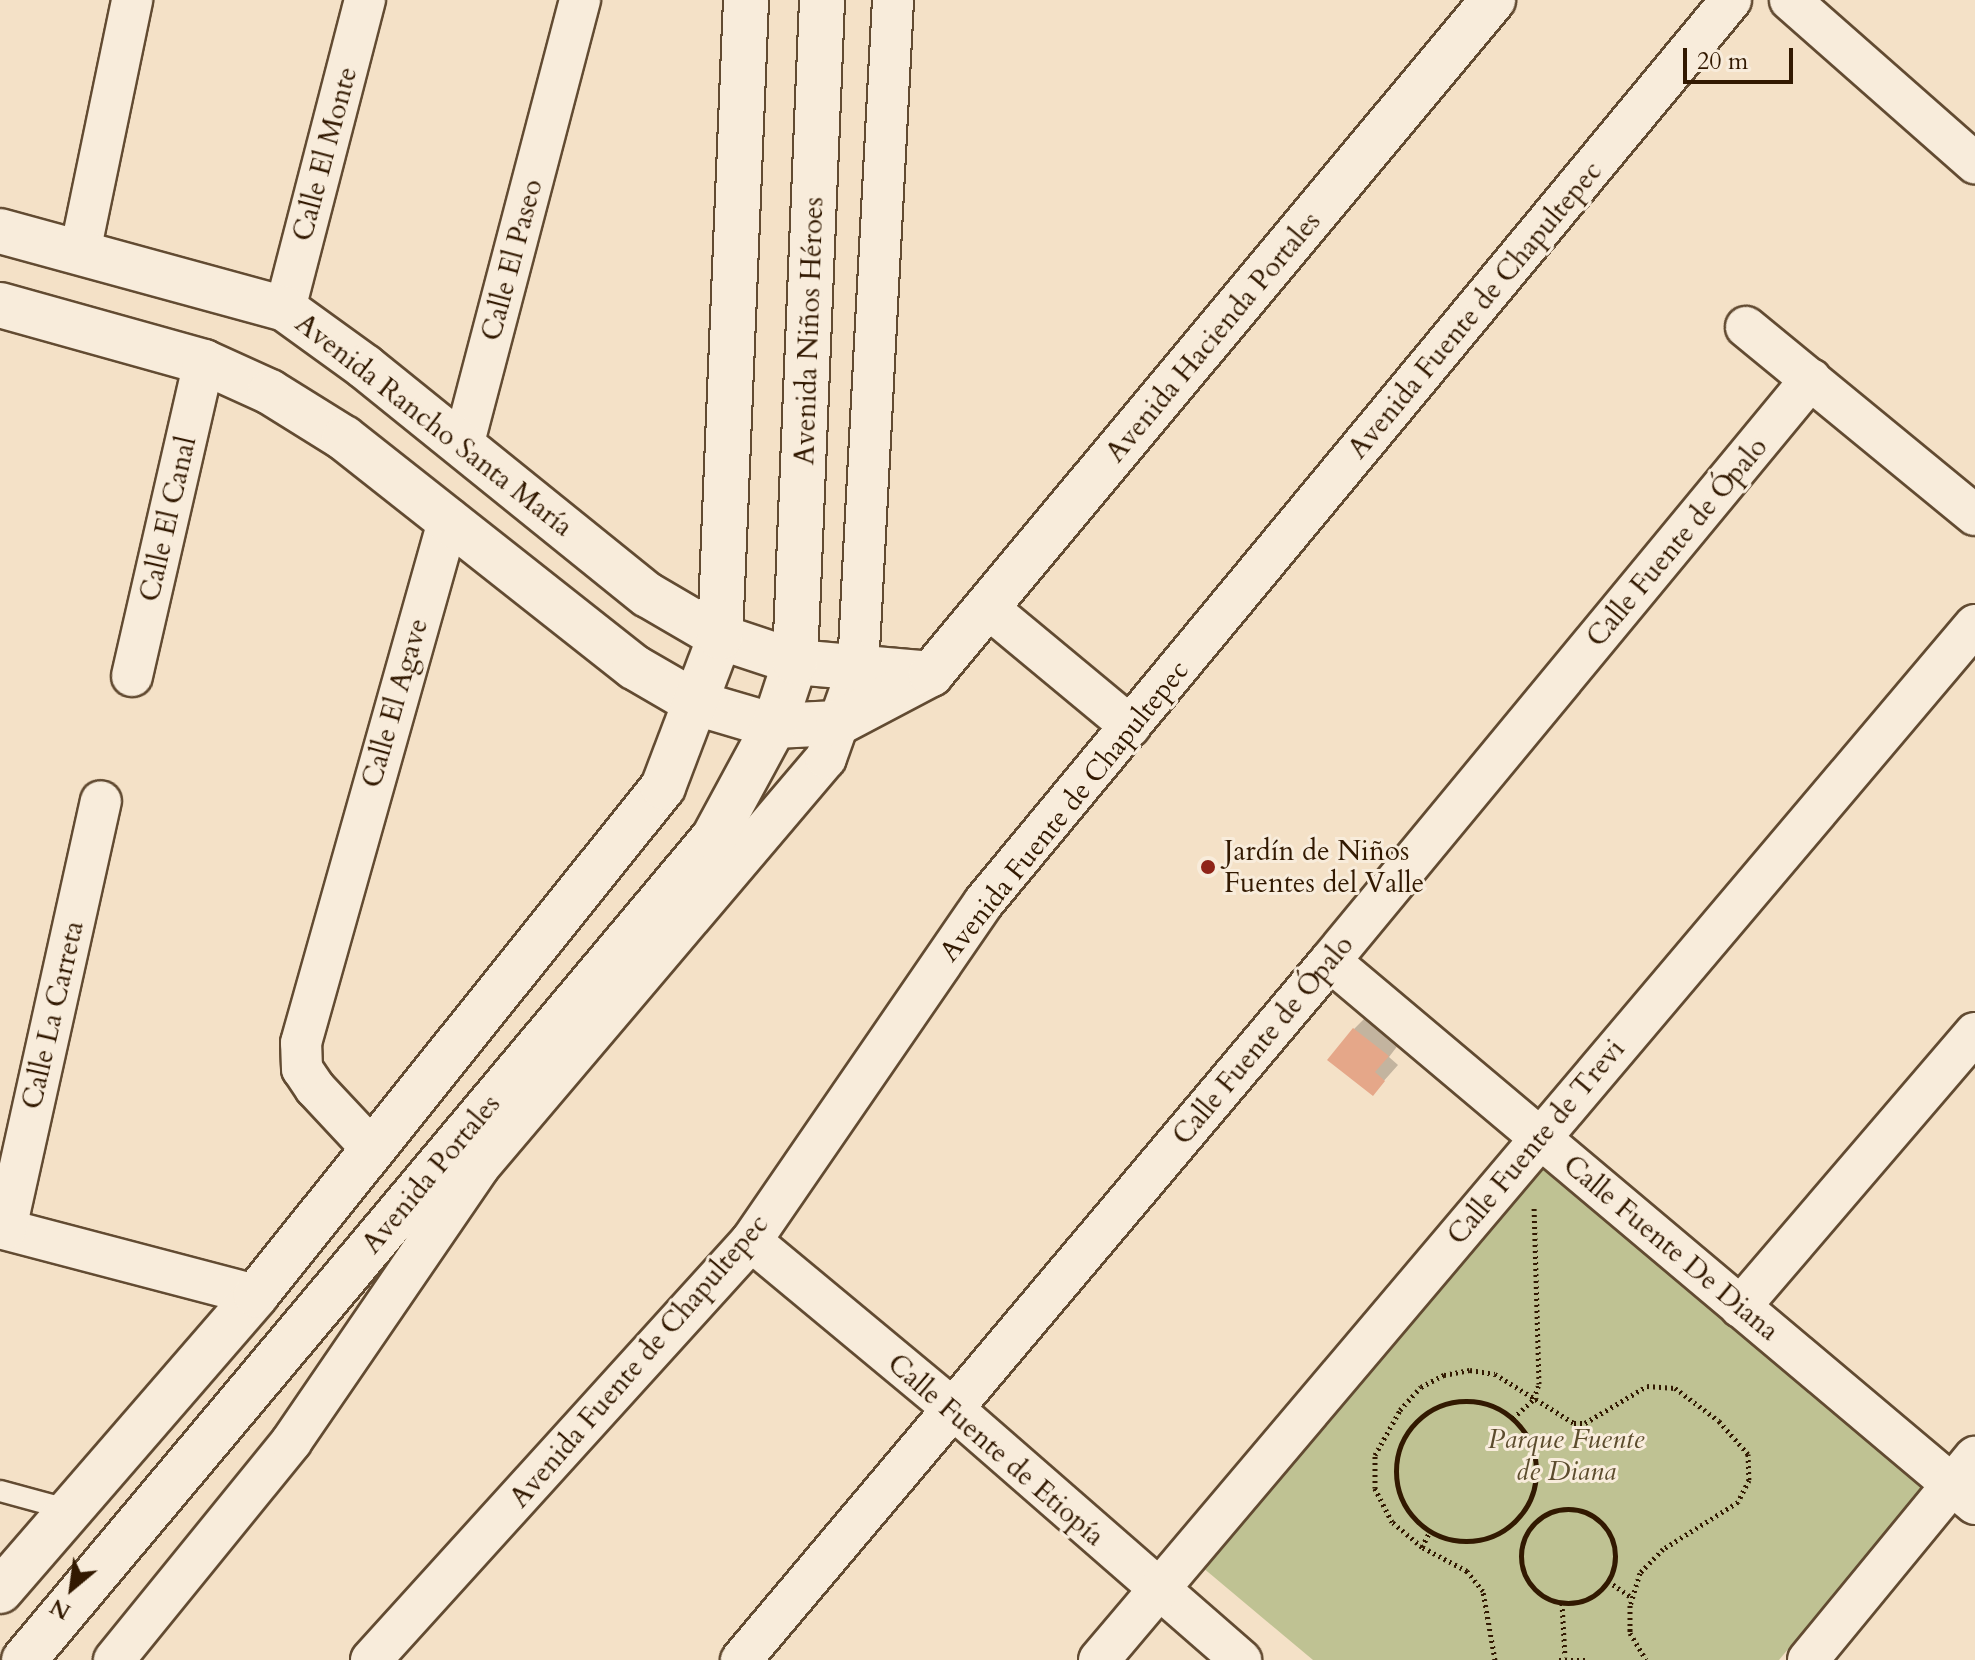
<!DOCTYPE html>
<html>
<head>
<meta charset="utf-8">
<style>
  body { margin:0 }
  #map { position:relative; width:1975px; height:1660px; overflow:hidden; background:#f4e1c7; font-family:Cardo,serif }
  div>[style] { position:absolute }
  .green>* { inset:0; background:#bfc293 }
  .shadow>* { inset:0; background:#0003 }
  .building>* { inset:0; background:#e5a789 }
  .path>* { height:5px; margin-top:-2.5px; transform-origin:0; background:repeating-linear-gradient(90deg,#321901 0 2px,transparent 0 6px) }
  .path>.ring { margin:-2.5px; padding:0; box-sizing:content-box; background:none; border:5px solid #321901; border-radius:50% }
  .roads { filter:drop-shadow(2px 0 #624b32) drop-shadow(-2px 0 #624b32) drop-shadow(0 2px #624b32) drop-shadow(0 -2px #624b32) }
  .lane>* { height:20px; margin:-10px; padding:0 10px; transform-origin:10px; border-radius:10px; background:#f8ecdb }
  .street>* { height:40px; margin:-20px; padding:0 20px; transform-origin:20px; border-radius:20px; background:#f8ecdb }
  .secondary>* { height:44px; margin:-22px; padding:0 22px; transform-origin:22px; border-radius:22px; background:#f8ecdb }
  .dots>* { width:22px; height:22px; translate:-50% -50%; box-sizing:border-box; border:4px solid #f8ecdb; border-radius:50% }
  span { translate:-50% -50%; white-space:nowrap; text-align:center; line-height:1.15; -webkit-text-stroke:6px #f8ecdb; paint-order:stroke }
  .street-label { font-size:28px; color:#321901 }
  .poi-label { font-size:28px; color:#321901 }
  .left { translate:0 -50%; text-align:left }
  .park-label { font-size:28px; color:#5c4c2d; font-style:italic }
  .north { position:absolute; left:32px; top:1548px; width:80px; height:80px; -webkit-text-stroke:6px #f8ecdb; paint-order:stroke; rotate:209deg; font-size:22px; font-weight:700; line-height:32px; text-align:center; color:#321901 }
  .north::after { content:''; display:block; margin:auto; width:28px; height:36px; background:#321901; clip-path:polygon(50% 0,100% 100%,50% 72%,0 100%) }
  .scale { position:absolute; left:1683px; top:48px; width:110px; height:36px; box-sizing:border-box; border:4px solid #321901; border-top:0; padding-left:10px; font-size:24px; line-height:28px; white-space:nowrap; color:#321901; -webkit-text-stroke:6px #f8ecdb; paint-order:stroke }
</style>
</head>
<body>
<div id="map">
  <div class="green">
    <i style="clip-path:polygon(1539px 1166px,1924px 1487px,1779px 1660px,1313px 1660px,1202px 1567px)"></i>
  </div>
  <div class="shadow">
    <i style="clip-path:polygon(1369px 1014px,1402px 1040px,1389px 1057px,1398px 1065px,1373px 1093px,1354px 1029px)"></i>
  </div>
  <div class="building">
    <i style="clip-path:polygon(1353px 1028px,1389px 1056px,1375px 1072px,1385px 1081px,1373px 1096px,1327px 1060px)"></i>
  </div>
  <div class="path">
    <i class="ring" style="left:1396px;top:1401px;width:135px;height:135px"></i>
    <i style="left:1513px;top:1418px;width:28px;rotate:-42deg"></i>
    <i style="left:1534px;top:1399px;width:16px;rotate:-72deg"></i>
    <i style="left:1539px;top:1384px;width:179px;rotate:-91.6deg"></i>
    <i class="ring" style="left:1521px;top:1509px;width:89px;height:89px"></i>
    <i style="left:1422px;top:1547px;width:18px;rotate:-63deg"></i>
    <i style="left:1608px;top:1581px;width:29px;rotate:35deg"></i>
    <i style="left:1562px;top:1603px;width:54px;rotate:86.8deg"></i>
    <i style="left:1495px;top:1660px;width:70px;rotate:-99.9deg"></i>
    <i style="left:1483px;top:1591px;width:26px;rotate:-129deg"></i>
    <i style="left:1467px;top:1571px;width:51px;rotate:-151.9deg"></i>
    <i style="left:1422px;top:1547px;width:39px;rotate:-140deg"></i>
    <i style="left:1392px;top:1522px;width:38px;rotate:-117deg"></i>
    <i style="left:1375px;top:1488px;width:33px;rotate:-90deg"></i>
    <i style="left:1375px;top:1455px;width:51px;rotate:-60.9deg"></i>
    <i style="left:1400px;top:1410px;width:31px;rotate:-48deg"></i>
    <i style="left:1421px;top:1387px;width:26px;rotate:-28deg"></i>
    <i style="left:1444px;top:1375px;width:26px;rotate:-11deg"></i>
    <i style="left:1470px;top:1370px;width:25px;rotate:9deg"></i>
    <i style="left:1495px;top:1374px;width:93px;rotate:31.8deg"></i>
    <i style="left:1574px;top:1423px;width:11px"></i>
    <i style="left:1585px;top:1423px;width:72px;rotate:-30.8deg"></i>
    <i style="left:1647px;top:1386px;width:28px;rotate:4deg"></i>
    <i style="left:1675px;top:1388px;width:55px;rotate:36.9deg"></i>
    <i style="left:1719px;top:1421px;width:44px;rotate:48.7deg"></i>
    <i style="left:1748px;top:1454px;width:26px;rotate:88deg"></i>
    <i style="left:1749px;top:1480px;width:25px;rotate:117deg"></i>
    <i style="left:1738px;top:1502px;width:89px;rotate:147.9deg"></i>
    <i style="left:1663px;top:1549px;width:33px;rotate:134deg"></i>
    <i style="left:1640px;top:1573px;width:34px;rotate:107deg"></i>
    <i style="left:1630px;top:1605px;width:28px;rotate:90deg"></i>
    <i style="left:1630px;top:1633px;width:31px;rotate:59deg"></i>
    <i style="left:1559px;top:1660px;width:29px"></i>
  </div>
  <div class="roads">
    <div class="lane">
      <i style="left:0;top:1491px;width:73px;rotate:15.2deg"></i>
    </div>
    <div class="street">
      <i style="left:1790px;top:0;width:247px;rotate:41.4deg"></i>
      <i style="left:80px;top:252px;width:257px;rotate:-78.3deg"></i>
      <i style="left:285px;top:309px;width:319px;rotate:-75.5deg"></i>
      <i style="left:1746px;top:327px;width:296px;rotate:39.4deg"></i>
      <i style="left:463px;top:446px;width:461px;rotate:-75.3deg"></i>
      <i style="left:988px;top:608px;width:185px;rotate:39.7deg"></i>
      <i style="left:132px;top:676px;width:322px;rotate:-77.1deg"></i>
      <i style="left:1330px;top:961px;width:843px;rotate:40.09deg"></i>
      <i style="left:373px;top:1150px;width:85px;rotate:-133.1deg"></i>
      <i style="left:315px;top:1088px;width:23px;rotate:-124deg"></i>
      <i style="left:302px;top:1069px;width:26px;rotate:-92deg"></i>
      <i style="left:301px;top:1043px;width:545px;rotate:-74.26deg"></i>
      <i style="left:0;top:1228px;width:265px;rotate:14.7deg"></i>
      <i style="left:6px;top:1229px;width:438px;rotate:-77.5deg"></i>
      <i style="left:751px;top:1241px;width:260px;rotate:39.7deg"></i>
      <i style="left:951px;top:1407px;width:385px;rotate:41.1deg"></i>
      <i style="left:1740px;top:1307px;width:361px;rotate:-49.4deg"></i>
      <i style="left:114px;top:1660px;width:281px;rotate:-50.9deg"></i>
      <i style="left:291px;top:1442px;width:333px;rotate:-55.6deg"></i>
      <i style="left:479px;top:1167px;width:536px;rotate:-49.69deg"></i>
      <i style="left:826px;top:758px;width:96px;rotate:-70.4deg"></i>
      <i style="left:858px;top:668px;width:669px;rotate:-87deg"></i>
      <i style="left:371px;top:1660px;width:566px;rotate:-47.79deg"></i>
      <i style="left:751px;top:1241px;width:411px;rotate:-55.5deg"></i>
      <i style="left:984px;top:902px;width:1171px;rotate:-50.37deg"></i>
      <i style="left:741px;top:1660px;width:914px;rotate:-49.88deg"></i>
      <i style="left:1330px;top:961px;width:755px;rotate:-50.43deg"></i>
      <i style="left:1099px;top:1660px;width:1356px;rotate:-49.76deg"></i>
      <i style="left:1808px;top:1660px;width:263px;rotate:-50.6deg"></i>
    </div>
    <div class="secondary">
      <i style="left:0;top:231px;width:295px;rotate:15.3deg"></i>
      <i style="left:285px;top:309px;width:99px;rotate:35.9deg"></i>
      <i style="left:365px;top:367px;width:363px;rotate:38.9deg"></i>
      <i style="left:648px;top:595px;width:83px;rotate:30.3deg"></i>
      <i style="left:720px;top:637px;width:79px;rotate:18.4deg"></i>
      <i style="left:795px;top:662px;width:137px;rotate:5deg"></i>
      <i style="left:0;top:305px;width:212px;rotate:15.6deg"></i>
      <i style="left:204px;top:362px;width:72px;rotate:24.4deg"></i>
      <i style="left:270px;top:392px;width:87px;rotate:31.9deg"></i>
      <i style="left:344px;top:438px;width:370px;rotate:38.3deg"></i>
      <i style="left:634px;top:667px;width:72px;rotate:30.1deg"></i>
      <i style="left:696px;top:703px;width:81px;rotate:16.4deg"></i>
      <i style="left:774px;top:726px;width:64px;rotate:-2.7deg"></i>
      <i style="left:838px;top:723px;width:105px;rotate:-27.8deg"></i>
      <i style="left:931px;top:674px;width:878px;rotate:-50.18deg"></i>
      <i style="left:0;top:1591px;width:391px;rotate:-49.1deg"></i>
      <i style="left:256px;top:1295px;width:651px;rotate:-51.3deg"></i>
      <i style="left:663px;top:787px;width:160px;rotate:-69.2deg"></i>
      <i style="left:720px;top:637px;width:638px;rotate:-87.66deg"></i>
      <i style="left:24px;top:1660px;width:1074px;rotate:-50.02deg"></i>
      <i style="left:714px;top:837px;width:126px;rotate:-61.6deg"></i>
      <i style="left:774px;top:726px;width:67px;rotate:-71.8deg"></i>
      <i style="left:795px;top:662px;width:663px;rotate:-87.66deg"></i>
    </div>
  </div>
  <div class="dots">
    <i style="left:1208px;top:867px;background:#8f2418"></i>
  </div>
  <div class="street-label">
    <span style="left:325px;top:154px;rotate:-75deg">Calle El Monte</span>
    <span style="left:512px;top:260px;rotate:-75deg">Calle El Paseo</span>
    <span style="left:1475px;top:310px;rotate:-50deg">Avenida Fuente de Chapultepec</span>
    <span style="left:809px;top:331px;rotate:-88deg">Avenida Niños Héroes</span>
    <span style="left:1213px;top:337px;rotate:-50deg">Avenida Hacienda Portales</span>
    <span style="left:434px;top:425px;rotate:38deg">Avenida Rancho Santa María</span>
    <span style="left:168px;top:519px;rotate:-77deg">Calle El Canal</span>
    <span style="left:1677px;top:542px;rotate:-50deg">Calle Fuente de Ópalo</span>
    <span style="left:395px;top:703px;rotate:-74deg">Calle El Agave</span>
    <span style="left:1064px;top:811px;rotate:-51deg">Avenida Fuente de Chapultepec</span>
    <span style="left:53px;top:1015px;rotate:-77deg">Calle La Carreta</span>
    <span style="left:1263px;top:1040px;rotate:-50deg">Calle Fuente de Ópalo</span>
    <span style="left:1536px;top:1142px;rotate:-50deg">Calle Fuente de Trevi</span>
    <span style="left:431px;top:1174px;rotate:-50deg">Avenida Portales</span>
    <span style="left:1671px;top:1248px;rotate:40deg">Calle Fuente De Diana</span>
    <span style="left:639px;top:1361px;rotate:-49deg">Avenida Fuente de Chapultepec</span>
    <span style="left:996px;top:1450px;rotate:41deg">Calle Fuente de Etiopía</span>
  </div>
  <div class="poi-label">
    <span class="left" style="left:1224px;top:867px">Jardín de Niños<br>Fuentes del Valle</span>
  </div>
  <div class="park-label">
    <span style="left:1566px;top:1455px">Parque Fuente<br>de Diana</span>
  </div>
  <div class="north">N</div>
  <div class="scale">20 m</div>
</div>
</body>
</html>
